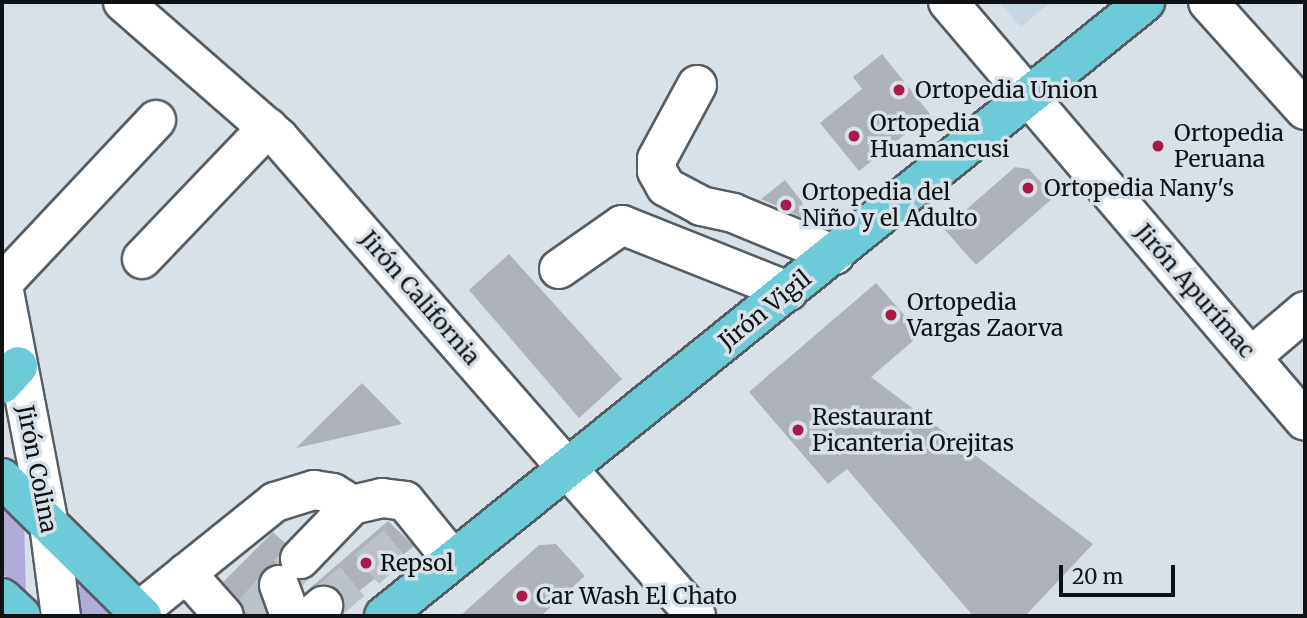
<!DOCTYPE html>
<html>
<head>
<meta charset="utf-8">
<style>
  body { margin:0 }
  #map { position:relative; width:1307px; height:618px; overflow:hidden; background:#d8e1e7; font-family:Merriweather,serif }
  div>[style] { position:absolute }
  .built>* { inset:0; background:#c7d7e2 }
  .green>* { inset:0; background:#b1abdb }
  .building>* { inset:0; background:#adb2ba }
  .minor-tunnel>* { height:38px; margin-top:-19px; transform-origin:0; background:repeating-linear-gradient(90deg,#bac2c7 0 38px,transparent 0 57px) }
  .roads { filter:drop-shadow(2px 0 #565d63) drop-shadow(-2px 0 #565d63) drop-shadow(0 2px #565d63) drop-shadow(0 -2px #565d63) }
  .minor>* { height:38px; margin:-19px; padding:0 19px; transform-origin:19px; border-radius:19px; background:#fff }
  .major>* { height:38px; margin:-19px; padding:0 19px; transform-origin:19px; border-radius:19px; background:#6dcbd9 }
  .dots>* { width:19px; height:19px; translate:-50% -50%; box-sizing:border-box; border:4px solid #d8e1e7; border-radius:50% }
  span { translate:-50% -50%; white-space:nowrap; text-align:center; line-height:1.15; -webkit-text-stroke:7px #d8e1e7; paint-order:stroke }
  .poi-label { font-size:23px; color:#0f1214 }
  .left { translate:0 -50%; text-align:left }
  .street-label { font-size:23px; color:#0f1214 }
  .frame { position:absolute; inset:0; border:4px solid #0f1214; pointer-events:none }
  .scale { position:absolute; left:1059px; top:565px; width:116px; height:32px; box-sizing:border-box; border:4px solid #0f1214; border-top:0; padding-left:9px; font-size:21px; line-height:24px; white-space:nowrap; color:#0f1214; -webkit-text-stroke:5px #d8e1e7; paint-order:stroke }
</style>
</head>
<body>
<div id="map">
  <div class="built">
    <i style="clip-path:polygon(999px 2px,1051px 2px,1021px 27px)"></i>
  </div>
  <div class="green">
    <i style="clip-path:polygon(2px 495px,24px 518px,26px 597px,2px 573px)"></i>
    <i style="clip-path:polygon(82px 583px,118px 616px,71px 616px,69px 604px)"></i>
  </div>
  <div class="building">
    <i style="clip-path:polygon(882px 54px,930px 114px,859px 171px,820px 123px,862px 89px,853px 77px)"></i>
    <i style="clip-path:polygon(1015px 167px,1029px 169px,1054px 197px,976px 265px,944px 229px)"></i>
    <i style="clip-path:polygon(785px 180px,810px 212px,803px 218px,761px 199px)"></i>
    <i style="clip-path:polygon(509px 254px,622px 379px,579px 418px,469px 290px)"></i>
    <i style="clip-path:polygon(876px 283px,921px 334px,871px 377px,1093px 544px,1025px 616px,973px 616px,847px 469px,828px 484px,749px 392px)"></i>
    <i style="clip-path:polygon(362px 383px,402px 424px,296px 448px)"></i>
    <i style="clip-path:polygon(388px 521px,414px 546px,345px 603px,331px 586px,309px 589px)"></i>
    <i style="clip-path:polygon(273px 532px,285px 543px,279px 564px,263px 570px,258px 580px,265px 610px,259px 616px,245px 616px,241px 602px,223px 582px)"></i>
    <i style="clip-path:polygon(556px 544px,585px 576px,541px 616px,460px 616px,539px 545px)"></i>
  </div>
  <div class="minor-tunnel">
    <i style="left:323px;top:606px;width:121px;rotate:-40deg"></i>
    <i style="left:250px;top:616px;width:74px;rotate:-48.3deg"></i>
  </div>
  <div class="roads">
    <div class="minor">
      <i style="left:123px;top:2px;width:206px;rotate:41.1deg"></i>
      <i style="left:278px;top:137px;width:636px;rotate:48.89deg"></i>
      <i style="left:948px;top:2px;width:550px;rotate:49.57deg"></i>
      <i style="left:1208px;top:2px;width:145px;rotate:48.1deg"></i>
      <i style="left:697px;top:85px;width:84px;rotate:118.4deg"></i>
      <i style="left:657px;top:159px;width:12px;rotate:90deg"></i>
      <i style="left:657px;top:171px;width:18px;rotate:61deg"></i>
      <i style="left:666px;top:187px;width:40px;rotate:28deg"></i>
      <i style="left:701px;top:206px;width:33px;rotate:12deg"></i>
      <i style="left:733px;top:213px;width:110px;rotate:22.4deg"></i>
      <i style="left:142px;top:259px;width:182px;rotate:-46.3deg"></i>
      <i style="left:559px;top:269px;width:77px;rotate:-34.9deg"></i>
      <i style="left:622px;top:225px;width:179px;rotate:21.7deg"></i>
      <i style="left:2px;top:281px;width:248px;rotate:79.1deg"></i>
      <i style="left:49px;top:524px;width:93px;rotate:82.6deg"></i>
      <i style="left:2px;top:284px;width:225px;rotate:-46.8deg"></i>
      <i style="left:1251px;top:357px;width:71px;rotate:-40.4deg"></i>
      <i style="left:300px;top:559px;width:75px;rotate:-46.1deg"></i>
      <i style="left:352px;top:505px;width:31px;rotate:-13deg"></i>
      <i style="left:382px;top:498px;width:23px;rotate:7deg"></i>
      <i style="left:405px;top:501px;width:76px;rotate:50.9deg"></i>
      <i style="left:186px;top:573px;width:57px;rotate:48.5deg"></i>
      <i style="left:279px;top:585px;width:33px;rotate:70deg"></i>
      <i style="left:138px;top:612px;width:176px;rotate:-38.8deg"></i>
      <i style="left:275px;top:502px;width:41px;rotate:-17.1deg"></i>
      <i style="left:314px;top:490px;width:19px;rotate:9deg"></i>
      <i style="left:333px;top:493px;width:22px;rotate:32deg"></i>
      <i style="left:311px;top:616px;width:16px;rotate:-40deg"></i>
    </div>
    <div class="major">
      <i style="left:2px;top:384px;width:24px;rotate:-48deg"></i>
      <i style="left:2px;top:478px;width:197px;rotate:44.6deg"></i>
      <i style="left:2px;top:598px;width:26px;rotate:43deg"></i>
      <i style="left:384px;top:616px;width:978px;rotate:-38.9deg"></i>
    </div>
  </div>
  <div class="dots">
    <i style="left:899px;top:90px;background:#ab184a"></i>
    <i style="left:854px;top:136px;background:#ab184a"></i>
    <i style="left:1158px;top:146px;background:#ab184a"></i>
    <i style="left:1028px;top:188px;background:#ab184a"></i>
    <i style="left:786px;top:205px;background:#ab184a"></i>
    <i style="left:891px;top:315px;background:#ab184a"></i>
    <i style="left:798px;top:430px;background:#ab184a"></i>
    <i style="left:366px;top:563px;background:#ab184a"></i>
    <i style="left:522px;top:596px;background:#ab184a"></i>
  </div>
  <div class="poi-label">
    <span class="left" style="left:915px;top:90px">Ortopedia Union</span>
    <span class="left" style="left:870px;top:136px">Ortopedia<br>Huamancusi</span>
    <span class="left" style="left:1174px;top:146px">Ortopedia<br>Peruana</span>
    <span class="left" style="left:1044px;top:188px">Ortopedia Nany's</span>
    <span class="left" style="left:802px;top:205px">Ortopedia del<br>Niño y el Adulto</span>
    <span class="left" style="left:907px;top:315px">Ortopedia<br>Vargas Zaorva</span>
    <span class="left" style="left:812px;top:430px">Restaurant<br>Picanteria Orejitas</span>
    <span class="left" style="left:380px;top:563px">Repsol</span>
    <span class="left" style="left:536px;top:596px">Car Wash El Chato</span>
  </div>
  <div class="street-label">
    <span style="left:1195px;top:291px;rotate:49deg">Jirón Apurímac</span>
    <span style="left:420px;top:298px;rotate:49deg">Jirón California</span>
    <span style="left:765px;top:310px;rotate:-39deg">Jirón Vigil</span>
    <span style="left:37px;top:469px;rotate:79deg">Jirón Colina</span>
  </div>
  <div class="frame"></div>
  <div class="scale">20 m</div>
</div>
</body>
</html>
